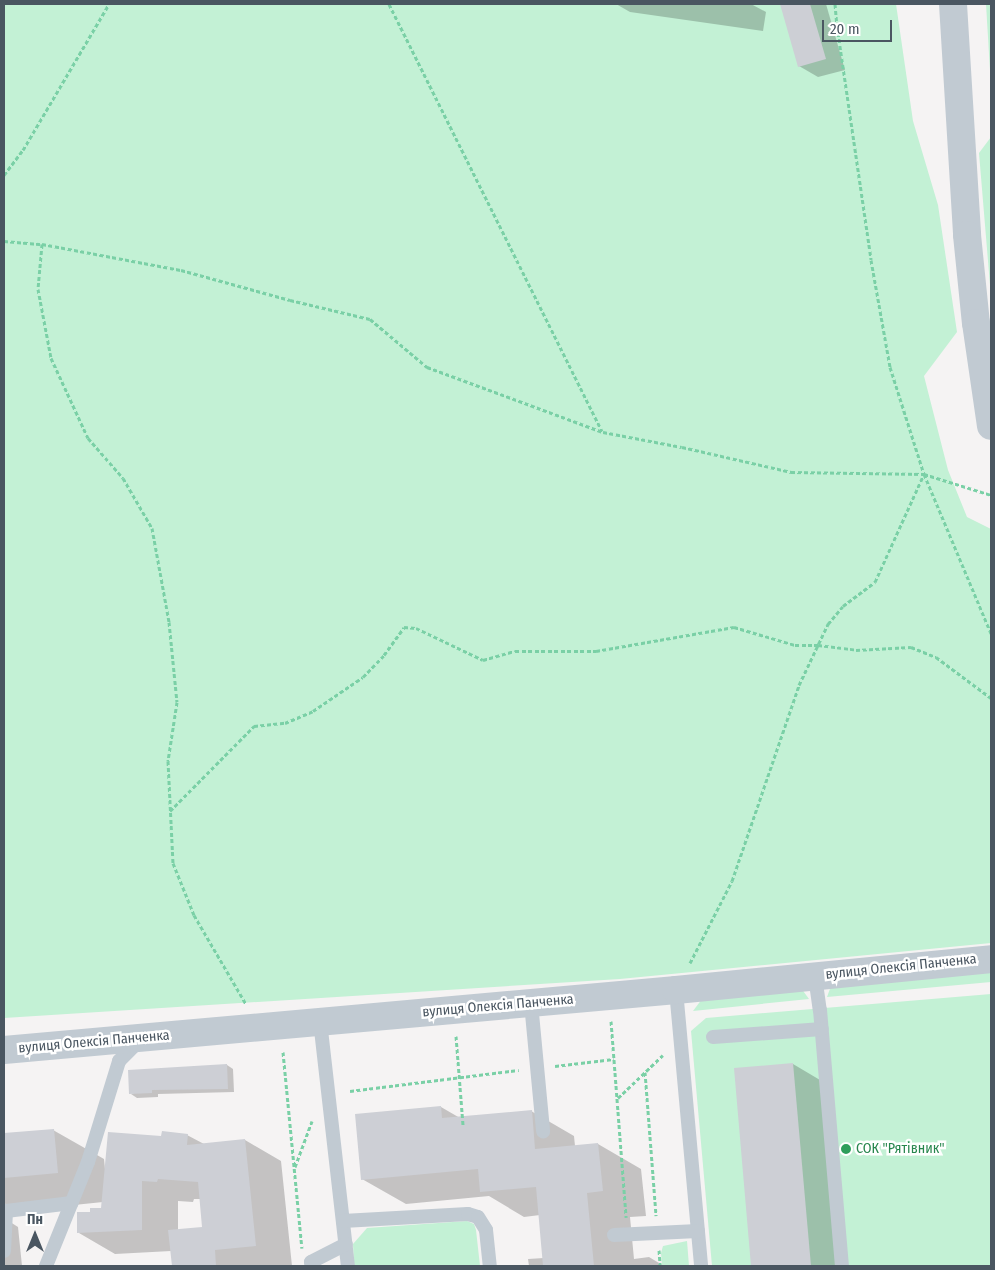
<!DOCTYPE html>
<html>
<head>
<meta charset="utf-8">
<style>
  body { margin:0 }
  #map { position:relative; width:995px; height:1270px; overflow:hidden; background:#f5f3f3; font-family:"Fira Sans Condensed",sans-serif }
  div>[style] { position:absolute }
  .green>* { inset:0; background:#c3f1d5 }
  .shadow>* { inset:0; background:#0003 }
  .building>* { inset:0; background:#cdcfd5 }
  .path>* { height:3px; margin-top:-1.5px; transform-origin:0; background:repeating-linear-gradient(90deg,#7ad0a6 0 4px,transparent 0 6.5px) }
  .service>* { height:14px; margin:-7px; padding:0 7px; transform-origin:7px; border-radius:7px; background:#c1cad2 }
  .minor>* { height:28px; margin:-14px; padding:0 14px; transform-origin:14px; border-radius:14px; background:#c1cad2 }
  .tertiary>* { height:28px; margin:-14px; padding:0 14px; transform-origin:14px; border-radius:14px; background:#c1cad2 }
  .dots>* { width:14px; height:14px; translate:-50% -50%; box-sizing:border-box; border:2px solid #fff; border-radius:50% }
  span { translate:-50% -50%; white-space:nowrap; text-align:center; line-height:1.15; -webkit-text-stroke:5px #fff; paint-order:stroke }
  .street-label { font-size:14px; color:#4a5661 }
  .leisure-label { font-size:14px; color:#27864d }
  .left { translate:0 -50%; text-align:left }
  .frame { position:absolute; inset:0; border:5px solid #4a5661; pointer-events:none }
  .north { position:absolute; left:10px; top:1210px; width:50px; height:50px; -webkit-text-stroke:4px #fff; paint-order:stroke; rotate:0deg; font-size:14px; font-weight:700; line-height:20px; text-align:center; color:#4a5661 }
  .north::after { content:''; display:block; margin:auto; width:18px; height:22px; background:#4a5661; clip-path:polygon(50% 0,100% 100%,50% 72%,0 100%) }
  .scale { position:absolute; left:822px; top:20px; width:70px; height:22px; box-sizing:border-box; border:2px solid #4a5661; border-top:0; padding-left:6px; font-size:15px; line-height:18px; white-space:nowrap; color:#4a5661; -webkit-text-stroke:4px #fff; paint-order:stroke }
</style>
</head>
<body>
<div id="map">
  <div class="green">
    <i style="clip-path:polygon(4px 4px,896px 4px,913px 121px,938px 205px,957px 332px,924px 376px,948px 470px,967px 517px,991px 529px,991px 943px,620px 979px,4px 1018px)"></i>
    <i style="clip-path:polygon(986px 4px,991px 4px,991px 87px)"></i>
    <i style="clip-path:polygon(991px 137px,991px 297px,979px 153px)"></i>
    <i style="clip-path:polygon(991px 965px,991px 982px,827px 997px,831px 986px)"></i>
    <i style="clip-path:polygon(801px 988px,809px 999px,693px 1011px,702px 999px)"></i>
    <i style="clip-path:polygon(991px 994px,991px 1266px,712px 1266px,691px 1031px,706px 1018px)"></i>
    <i style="clip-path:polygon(467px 1221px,474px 1224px,476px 1230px,480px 1266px,354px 1266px,353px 1244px,367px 1228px)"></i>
    <i style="clip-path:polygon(687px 1241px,689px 1266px,662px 1266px,661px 1253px,663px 1246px)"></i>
  </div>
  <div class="shadow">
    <i style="clip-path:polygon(616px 4px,751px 4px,766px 12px,763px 31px,630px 12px)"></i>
    <i style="clip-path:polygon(781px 4px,826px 4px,845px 70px,818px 77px,799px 66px)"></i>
    <i style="clip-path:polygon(793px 1064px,820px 1080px,837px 1266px,752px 1266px,735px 1070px)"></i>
    <i style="clip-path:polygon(227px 1065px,233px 1069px,234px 1092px,158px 1094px,158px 1097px,137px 1098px,131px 1094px)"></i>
    <i style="clip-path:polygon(441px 1107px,460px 1118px,531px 1111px,574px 1136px,575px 1146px,598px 1144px,641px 1169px,646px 1216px,630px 1217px,634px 1259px,649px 1257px,664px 1266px,529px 1266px,528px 1259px,544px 1258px,540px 1215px,524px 1217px,489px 1196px,406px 1204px,362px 1179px)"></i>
    <i style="clip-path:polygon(evenodd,53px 1130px,104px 1159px,105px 1169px,162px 1138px,187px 1135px,204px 1144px,245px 1140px,281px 1161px,292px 1266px,173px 1266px,171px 1251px,115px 1254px,79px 1233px,91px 1213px,103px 1209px,103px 1202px,16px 1211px,4px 1203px,4px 1135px,53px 1130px,194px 1199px,201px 1199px,204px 1228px,178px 1231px,178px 1201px,193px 1202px,194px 1199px)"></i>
    <i style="clip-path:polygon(4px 1218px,18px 1227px,22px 1266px,4px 1266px)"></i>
  </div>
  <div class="building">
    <i style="clip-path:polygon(780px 4px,810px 4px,826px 59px,798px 67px)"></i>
    <i style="clip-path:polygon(793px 1063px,811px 1266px,751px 1266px,734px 1068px)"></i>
    <i style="clip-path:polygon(227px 1064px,228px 1089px,152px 1090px,152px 1093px,129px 1094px,128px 1070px)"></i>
    <i style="clip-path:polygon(441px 1106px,442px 1118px,532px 1110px,535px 1149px,598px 1143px,603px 1191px,587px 1193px,594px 1266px,543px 1266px,536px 1187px,480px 1192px,478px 1169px,361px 1180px,355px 1114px)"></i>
    <i style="clip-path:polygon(54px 1129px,58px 1173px,4px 1178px,4px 1133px)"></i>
    <i style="clip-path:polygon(162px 1131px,188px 1134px,187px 1145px,245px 1139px,256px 1246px,215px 1250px,216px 1266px,172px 1266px,168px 1230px,202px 1227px,198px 1182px,158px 1179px,157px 1182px,142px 1181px,142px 1230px,77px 1233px,77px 1212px,90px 1212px,90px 1208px,101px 1208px,108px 1132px,161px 1136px)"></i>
  </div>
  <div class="path">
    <i style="left:389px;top:4px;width:477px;rotate:63.5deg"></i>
    <i style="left:835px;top:4px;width:22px;rotate:85deg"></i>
    <i style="left:837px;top:26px;width:236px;rotate:81.7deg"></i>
    <i style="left:871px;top:260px;width:109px;rotate:79.9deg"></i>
    <i style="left:890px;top:367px;width:112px;rotate:72.4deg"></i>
    <i style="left:924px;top:474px;width:173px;rotate:67.2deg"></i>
    <i style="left:4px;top:175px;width:31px;rotate:-53deg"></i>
    <i style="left:23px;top:150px;width:169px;rotate:-59.5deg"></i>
    <i style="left:4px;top:241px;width:38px;rotate:5deg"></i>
    <i style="left:42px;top:244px;width:141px;rotate:10.6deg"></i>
    <i style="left:181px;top:270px;width:113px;rotate:15.4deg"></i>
    <i style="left:290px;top:300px;width:82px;rotate:13.4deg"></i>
    <i style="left:370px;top:319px;width:75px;rotate:40.1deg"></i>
    <i style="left:427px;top:367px;width:188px;rotate:20.3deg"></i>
    <i style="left:603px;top:432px;width:80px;rotate:10.8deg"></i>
    <i style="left:682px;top:447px;width:112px;rotate:12.9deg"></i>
    <i style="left:791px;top:472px;width:133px;rotate:0.9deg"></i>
    <i style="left:42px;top:244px;width:45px;rotate:95.1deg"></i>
    <i style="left:38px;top:289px;width:70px;rotate:79.3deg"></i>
    <i style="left:51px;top:358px;width:88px;rotate:65.2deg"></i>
    <i style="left:88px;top:438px;width:53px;rotate:48.8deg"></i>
    <i style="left:123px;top:478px;width:58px;rotate:59.9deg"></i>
    <i style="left:152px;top:528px;width:96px;rotate:79.7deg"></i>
    <i style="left:169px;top:622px;width:80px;rotate:84.3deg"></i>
    <i style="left:177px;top:702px;width:60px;rotate:98.7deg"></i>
    <i style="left:168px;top:761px;width:102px;rotate:87.2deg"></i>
    <i style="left:173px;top:863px;width:56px;rotate:68deg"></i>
    <i style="left:194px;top:915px;width:103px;rotate:59.7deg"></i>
    <i style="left:170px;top:811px;width:120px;rotate:-45.3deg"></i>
    <i style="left:254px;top:726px;width:31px;rotate:-6deg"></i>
    <i style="left:285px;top:723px;width:30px;rotate:-23deg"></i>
    <i style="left:313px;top:711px;width:60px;rotate:-34.2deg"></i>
    <i style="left:363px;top:677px;width:30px;rotate:-46deg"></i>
    <i style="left:384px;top:655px;width:34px;rotate:-54deg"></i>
    <i style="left:404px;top:627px;width:12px;rotate:5deg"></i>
    <i style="left:416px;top:628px;width:74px;rotate:25.5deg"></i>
    <i style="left:483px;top:660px;width:33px;rotate:-16deg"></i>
    <i style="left:515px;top:651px;width:81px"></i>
    <i style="left:596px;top:651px;width:140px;rotate:-9.9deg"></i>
    <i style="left:734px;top:627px;width:64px;rotate:16.4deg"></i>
    <i style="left:795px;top:645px;width:23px"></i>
    <i style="left:818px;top:645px;width:38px;rotate:7deg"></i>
    <i style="left:856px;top:650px;width:55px;rotate:-3.1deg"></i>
    <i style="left:911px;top:647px;width:27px;rotate:22deg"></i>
    <i style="left:936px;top:657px;width:69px;rotate:36.7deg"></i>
    <i style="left:690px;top:963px;width:92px;rotate:-62.9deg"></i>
    <i style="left:732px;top:881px;width:207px;rotate:-71.1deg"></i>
    <i style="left:799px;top:685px;width:68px;rotate:-64.6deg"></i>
    <i style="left:828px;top:624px;width:23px;rotate:-50deg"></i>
    <i style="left:843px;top:606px;width:40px;rotate:-37deg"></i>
    <i style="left:875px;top:582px;width:119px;rotate:-65.6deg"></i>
    <i style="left:924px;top:474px;width:70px;rotate:17.4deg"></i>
    <i style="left:611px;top:1021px;width:197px;rotate:85.6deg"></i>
    <i style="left:456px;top:1036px;width:89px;rotate:85.5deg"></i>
    <i style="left:283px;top:1052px;width:197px;rotate:84.5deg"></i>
    <i style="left:555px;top:1066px;width:59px;rotate:-6.8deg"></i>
    <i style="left:645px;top:1072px;width:144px;rotate:85.6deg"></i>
    <i style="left:350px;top:1091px;width:170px;rotate:-7.1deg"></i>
    <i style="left:618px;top:1098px;width:62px;rotate:-43.7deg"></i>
    <i style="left:295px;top:1167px;width:49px;rotate:-69.7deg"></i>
    <i style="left:659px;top:1250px;width:16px;rotate:86deg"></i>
  </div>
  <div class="service">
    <i style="left:815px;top:976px;width:34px;rotate:82deg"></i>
    <i style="left:820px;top:1010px;width:257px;rotate:85.1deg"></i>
    <i style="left:676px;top:990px;width:277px;rotate:84.8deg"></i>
    <i style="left:531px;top:1003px;width:129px;rotate:84.6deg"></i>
    <i style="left:320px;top:1021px;width:247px;rotate:83.5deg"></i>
    <i style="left:713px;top:1037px;width:109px;rotate:-4.2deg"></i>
    <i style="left:343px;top:1221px;width:125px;rotate:-3.2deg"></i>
    <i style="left:468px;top:1214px;width:10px;rotate:17deg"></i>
    <i style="left:478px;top:1217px;width:15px;rotate:58deg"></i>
    <i style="left:486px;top:1230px;width:36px;rotate:84deg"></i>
    <i style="left:614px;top:1235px;width:84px;rotate:-2.7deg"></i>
    <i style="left:4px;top:1251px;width:40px;rotate:-87.1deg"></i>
    <i style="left:6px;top:1211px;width:66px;rotate:-6.9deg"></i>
    <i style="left:46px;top:1266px;width:112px;rotate:-68deg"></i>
    <i style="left:88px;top:1162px;width:106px;rotate:-72.9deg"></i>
    <i style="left:119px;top:1061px;width:31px;rotate:-45deg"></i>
    <i style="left:312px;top:1266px;width:4px;rotate:-104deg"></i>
    <i style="left:311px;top:1262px;width:39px;rotate:-27deg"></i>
  </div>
  <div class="minor">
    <i style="left:4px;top:1050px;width:675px;rotate:-5.1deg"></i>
    <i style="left:676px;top:990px;width:317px;rotate:-5.6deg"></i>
  </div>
  <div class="tertiary">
    <i style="left:953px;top:4px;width:231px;rotate:86.5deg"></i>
    <i style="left:967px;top:235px;width:88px;rotate:84.2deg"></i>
    <i style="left:976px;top:323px;width:104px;rotate:81.7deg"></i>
  </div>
  <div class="dots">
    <i style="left:846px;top:1149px;background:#2e9e5b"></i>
  </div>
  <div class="street-label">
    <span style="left:901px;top:967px;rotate:-6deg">вулиця Олексія Панченка</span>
    <span style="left:498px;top:1006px;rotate:-5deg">вулиця Олексія Панченка</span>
    <span style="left:94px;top:1042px;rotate:-5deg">вулиця Олексія Панченка</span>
  </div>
  <div class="leisure-label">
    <span class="left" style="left:856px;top:1149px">СОК "Рятівник"</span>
  </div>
  <div class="frame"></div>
  <div class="north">Пн</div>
  <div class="scale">20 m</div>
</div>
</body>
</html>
